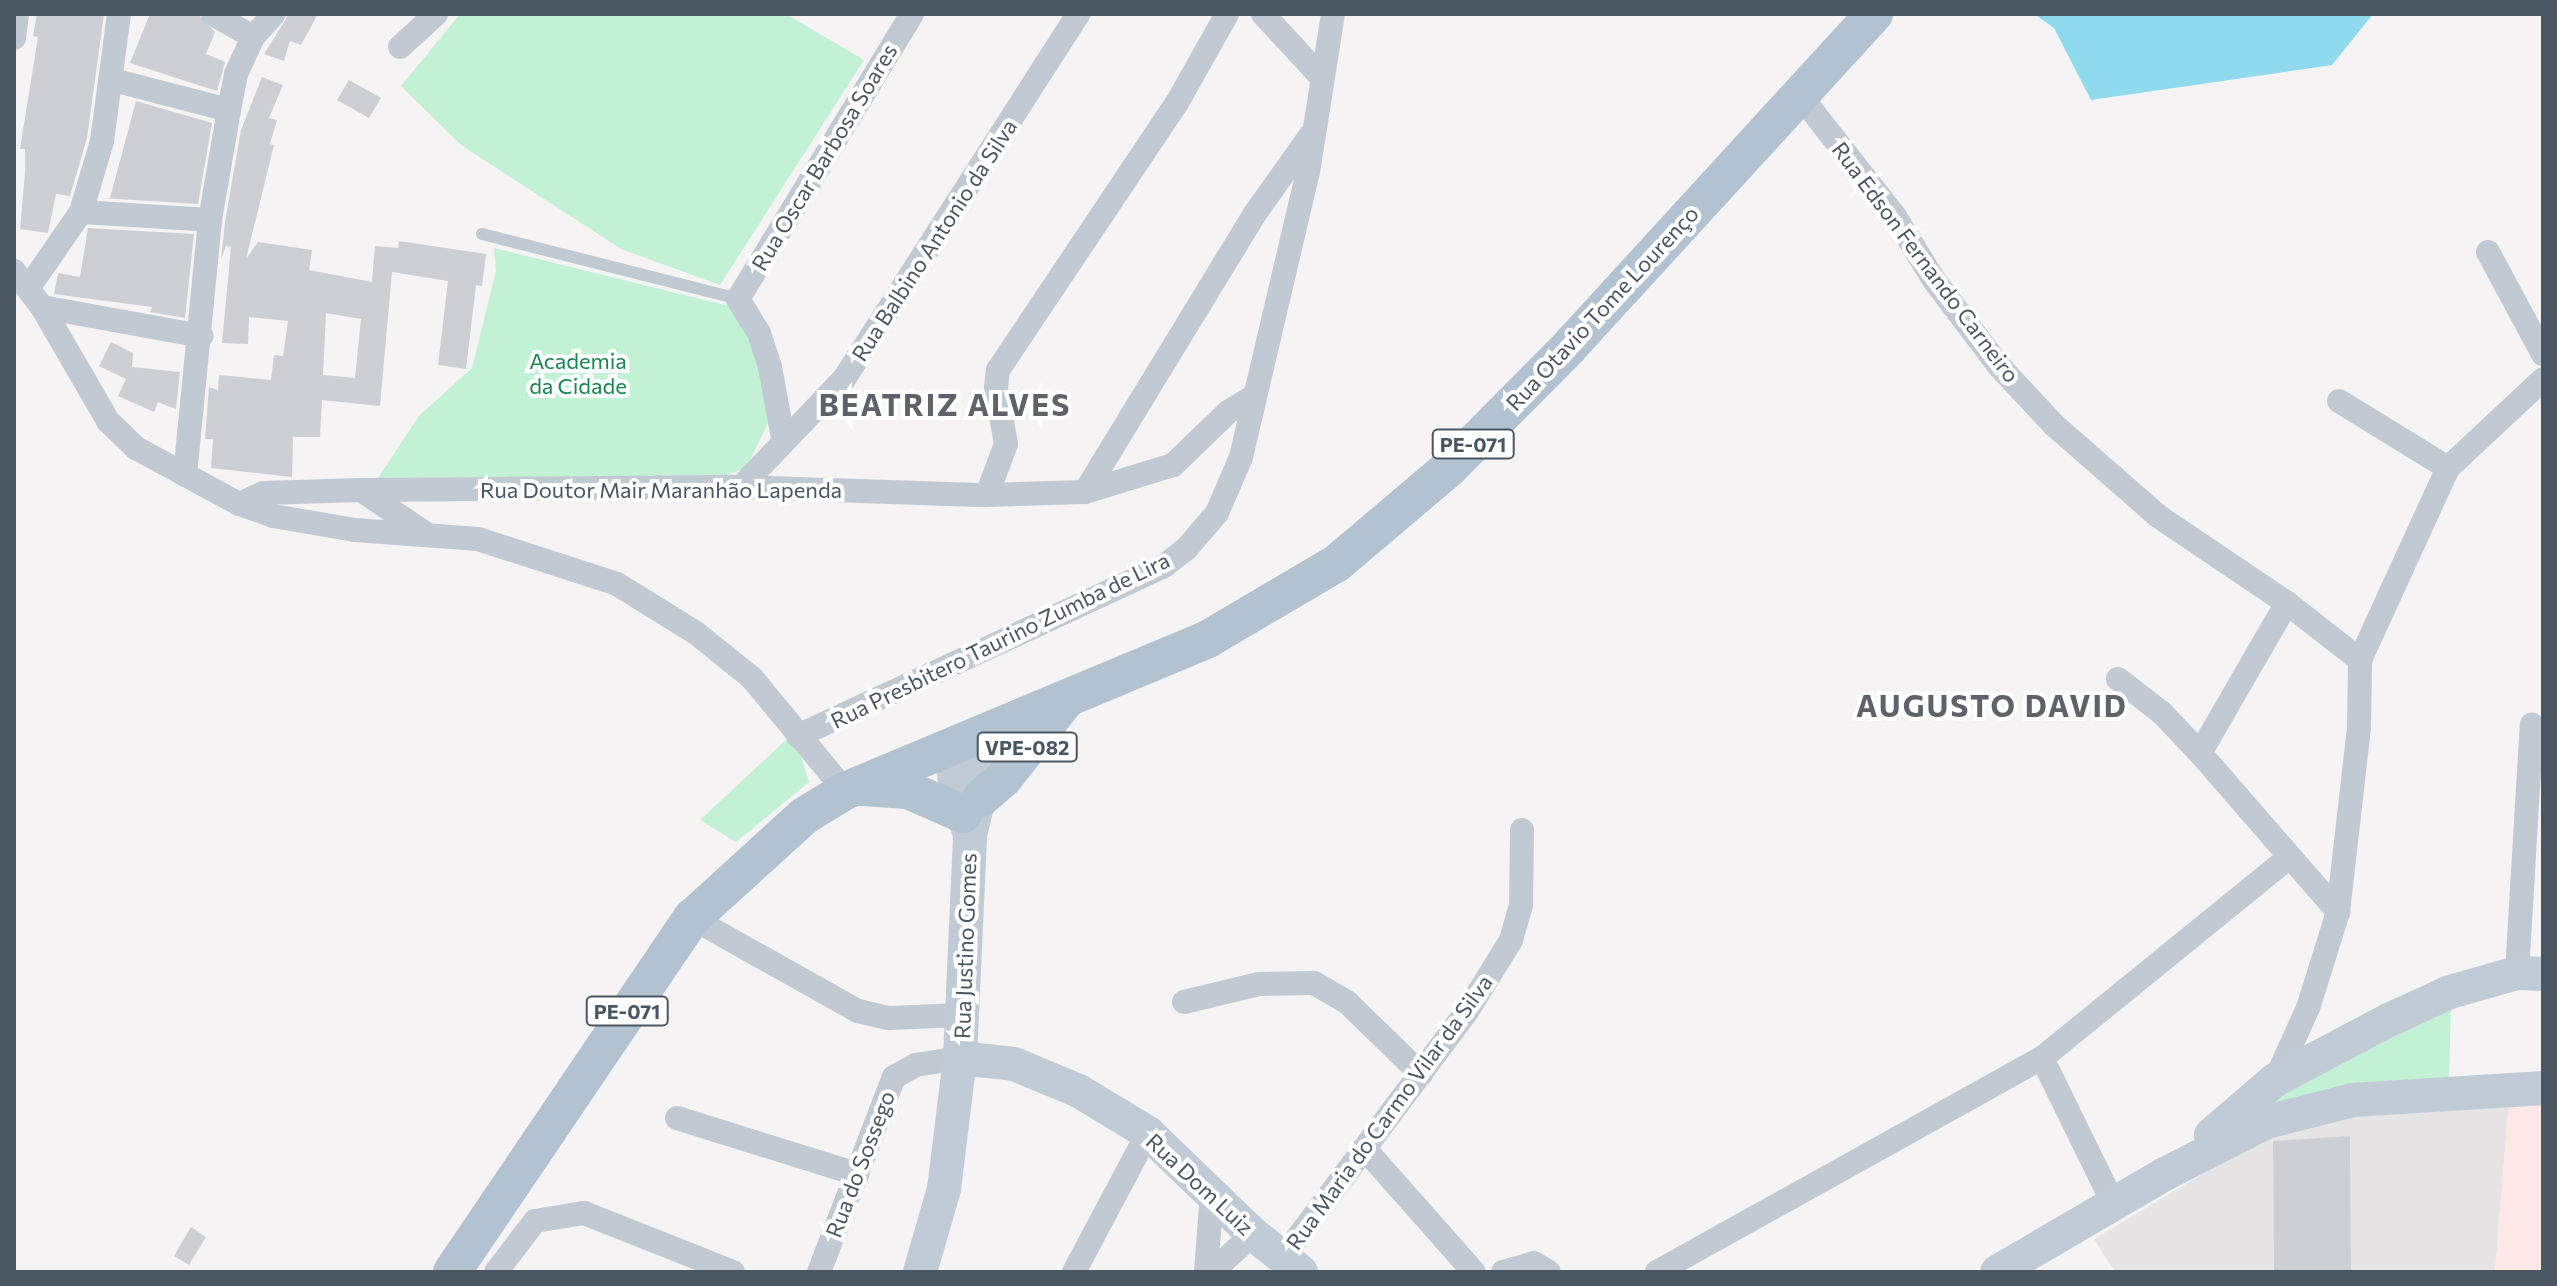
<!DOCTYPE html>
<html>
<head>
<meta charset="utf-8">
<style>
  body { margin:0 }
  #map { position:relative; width:2557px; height:1286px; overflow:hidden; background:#f5f3f3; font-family:Commissioner,sans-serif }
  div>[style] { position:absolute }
  .education>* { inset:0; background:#e6e4e5 }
  .medical>* { inset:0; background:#fce8e6 }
  .green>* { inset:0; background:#c3f1d5 }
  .water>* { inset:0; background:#90daee }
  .building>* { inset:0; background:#cdcfd5 }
  .lane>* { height:12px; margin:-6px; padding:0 6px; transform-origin:6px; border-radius:6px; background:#c1cad2 }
  .street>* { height:24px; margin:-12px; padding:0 12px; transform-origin:12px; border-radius:12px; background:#c1cad2 }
  .secondary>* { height:34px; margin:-17px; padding:0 17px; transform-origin:17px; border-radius:17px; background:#c1cbd6 }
  .primary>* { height:38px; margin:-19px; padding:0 19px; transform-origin:19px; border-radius:19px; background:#b3c2d1 }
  span { translate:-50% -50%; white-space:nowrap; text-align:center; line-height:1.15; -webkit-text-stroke:8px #fff; paint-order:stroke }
  .shield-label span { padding:2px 6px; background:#fff; border:2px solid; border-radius:6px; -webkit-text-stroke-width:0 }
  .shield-label { font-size:20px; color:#4a5661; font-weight:700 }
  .street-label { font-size:22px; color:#4a5661 }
  .park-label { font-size:22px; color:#17864f }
  .district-label { font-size:30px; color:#5f6368; font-weight:700; letter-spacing:2px }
  .frame { position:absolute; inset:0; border:16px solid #4a5661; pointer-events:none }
</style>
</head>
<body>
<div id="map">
  <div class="education">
    <i style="clip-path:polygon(2509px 1100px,2495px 1272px,2115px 1272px,2094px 1239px,2266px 1136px,2329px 1116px)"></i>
  </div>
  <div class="medical">
    <i style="clip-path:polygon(2543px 1099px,2543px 1272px,2495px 1272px,2509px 1100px)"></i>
  </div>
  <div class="green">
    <i style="clip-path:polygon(460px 14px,786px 14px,864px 60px,720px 285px,621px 249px,461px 145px,401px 86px)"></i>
    <i style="clip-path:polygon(494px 248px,733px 307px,762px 355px,768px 423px,746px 468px,726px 475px,378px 478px,419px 416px,472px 368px,496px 271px)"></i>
    <i style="clip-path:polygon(787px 739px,801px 756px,809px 782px,736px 842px,700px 820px)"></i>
    <i style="clip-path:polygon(2451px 1005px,2449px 1080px,2277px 1108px,2272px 1096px)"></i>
  </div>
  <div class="water">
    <i style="clip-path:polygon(2034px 14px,2373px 14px,2332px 65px,2091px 100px,2054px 28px)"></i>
  </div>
  <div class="building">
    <i style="clip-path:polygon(37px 14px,104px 14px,87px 138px,70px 196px,56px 194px,48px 233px,20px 229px,25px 173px,25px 149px,20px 149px,38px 37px,33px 36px)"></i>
    <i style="clip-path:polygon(150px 14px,198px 14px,215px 32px,206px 54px,225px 62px,217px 91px,130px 63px)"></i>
    <i style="clip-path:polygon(289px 14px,318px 14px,301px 45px,290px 41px,284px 61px,264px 54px)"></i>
    <i style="clip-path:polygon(evenodd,262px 77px,283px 85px,269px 118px,277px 120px,270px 144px,274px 145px,246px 259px,258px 242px,312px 250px,309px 270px,372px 282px,375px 246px,398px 248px,399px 241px,486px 254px,482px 286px,476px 285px,466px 369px,438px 365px,448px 281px,392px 272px,380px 406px,322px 400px,320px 437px,293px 437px,292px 477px,211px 468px,213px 439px,205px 439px,209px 387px,218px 390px,219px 375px,271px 380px,274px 355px,283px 356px,288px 321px,249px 317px,248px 344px,222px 343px,231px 247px,226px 246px,221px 259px,225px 222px,241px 130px,262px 77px,326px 313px,361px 319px,355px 378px,323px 375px,326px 313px)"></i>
    <i style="clip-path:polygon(349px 80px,381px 98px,369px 118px,337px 100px)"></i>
    <i style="clip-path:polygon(136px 101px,212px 123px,198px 204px,101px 198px,110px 198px)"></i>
    <i style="clip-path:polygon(88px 228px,194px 234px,185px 318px,150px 312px,152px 307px,54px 294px,58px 273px,80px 277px)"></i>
    <i style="clip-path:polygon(111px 342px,133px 353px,132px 367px,180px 372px,176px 409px,158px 402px,154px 412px,118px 396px,126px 379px,99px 366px)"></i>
    <i style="clip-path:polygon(2350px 1136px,2351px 1272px,2274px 1272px,2273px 1141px)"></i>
    <i style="clip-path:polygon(191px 1227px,206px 1237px,189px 1265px,174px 1256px)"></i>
  </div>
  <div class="lane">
    <i style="left:482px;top:234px;width:264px;rotate:14.2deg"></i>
  </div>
  <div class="street">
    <i style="left:213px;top:14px;width:46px;rotate:29.9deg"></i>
    <i style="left:1263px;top:14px;width:87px;rotate:47.3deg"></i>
    <i style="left:14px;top:38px;width:24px;rotate:-83deg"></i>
    <i style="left:400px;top:47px;width:49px;rotate:-42.5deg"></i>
    <i style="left:113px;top:80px;width:120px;rotate:14.5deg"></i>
    <i style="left:1799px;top:94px;width:154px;rotate:51.9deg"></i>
    <i style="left:1894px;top:215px;width:76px;rotate:58.4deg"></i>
    <i style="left:1934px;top:280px;width:108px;rotate:52.9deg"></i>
    <i style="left:1999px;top:366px;width:81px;rotate:47deg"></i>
    <i style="left:2054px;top:425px;width:138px;rotate:41.2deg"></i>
    <i style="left:2158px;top:516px;width:156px;rotate:34deg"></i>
    <i style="left:2287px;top:603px;width:93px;rotate:38deg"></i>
    <i style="left:81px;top:212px;width:129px;rotate:3.5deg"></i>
    <i style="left:2488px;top:252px;width:116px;rotate:61.7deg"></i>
    <i style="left:14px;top:271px;width:46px;rotate:52.1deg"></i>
    <i style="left:42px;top:307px;width:132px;rotate:59.9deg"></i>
    <i style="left:108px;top:421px;width:39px;rotate:44deg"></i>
    <i style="left:136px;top:448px;width:117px;rotate:28.5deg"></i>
    <i style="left:239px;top:504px;width:36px;rotate:19deg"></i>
    <i style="left:273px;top:516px;width:83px;rotate:9.7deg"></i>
    <i style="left:355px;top:530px;width:123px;rotate:4.2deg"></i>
    <i style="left:478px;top:539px;width:146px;rotate:17.9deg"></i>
    <i style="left:617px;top:584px;width:93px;rotate:31.8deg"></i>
    <i style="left:696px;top:633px;width:72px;rotate:38.8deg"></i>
    <i style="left:752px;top:678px;width:146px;rotate:50.5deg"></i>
    <i style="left:29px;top:287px;width:91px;rotate:-55.3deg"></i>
    <i style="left:81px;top:212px;width:74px;rotate:-73.5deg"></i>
    <i style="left:102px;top:141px;width:128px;rotate:-82.4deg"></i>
    <i style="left:42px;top:307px;width:162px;rotate:10.3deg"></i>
    <i style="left:2339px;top:401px;width:128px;rotate:31.6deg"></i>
    <i style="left:783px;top:438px;width:72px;rotate:-100.4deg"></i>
    <i style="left:770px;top:367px;width:36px;rotate:-108deg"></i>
    <i style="left:759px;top:333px;width:40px;rotate:-122deg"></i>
    <i style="left:738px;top:299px;width:334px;rotate:-58.6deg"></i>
    <i style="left:185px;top:475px;width:256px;rotate:-84.4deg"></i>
    <i style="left:210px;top:220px;width:112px;rotate:-80.2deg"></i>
    <i style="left:229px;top:110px;width:37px;rotate:-79deg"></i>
    <i style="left:236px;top:74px;width:41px;rotate:-65.3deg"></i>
    <i style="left:253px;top:37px;width:31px;rotate:-48deg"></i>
    <i style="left:741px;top:487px;width:149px;rotate:-46.4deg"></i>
    <i style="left:844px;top:379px;width:434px;rotate:-57.3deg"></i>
    <i style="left:361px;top:490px;width:77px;rotate:33.9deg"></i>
    <i style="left:1085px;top:492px;width:324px;rotate:-58.6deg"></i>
    <i style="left:1254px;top:215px;width:97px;rotate:-54.7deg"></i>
    <i style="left:987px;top:495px;width:54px;rotate:-69.6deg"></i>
    <i style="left:1006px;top:444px;width:57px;rotate:-100.1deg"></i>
    <i style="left:996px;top:388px;width:18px;rotate:-84deg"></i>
    <i style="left:998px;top:370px;width:321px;rotate:-56.2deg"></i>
    <i style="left:1177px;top:103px;width:102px;rotate:-60.7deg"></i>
    <i style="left:239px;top:504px;width:27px;rotate:-24deg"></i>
    <i style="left:264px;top:493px;width:97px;rotate:-1.8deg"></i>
    <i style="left:361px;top:490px;width:380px;rotate:-0.5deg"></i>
    <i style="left:741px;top:487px;width:246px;rotate:1.9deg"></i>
    <i style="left:987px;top:495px;width:98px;rotate:-1.8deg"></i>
    <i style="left:1085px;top:492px;width:92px;rotate:-17.1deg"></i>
    <i style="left:1173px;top:465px;width:76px;rotate:-43.9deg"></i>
    <i style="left:1228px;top:412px;width:29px;rotate:-31deg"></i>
    <i style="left:2118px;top:679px;width:56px;rotate:37.7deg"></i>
    <i style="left:2162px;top:713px;width:55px;rotate:46.5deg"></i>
    <i style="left:2200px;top:753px;width:211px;rotate:49deg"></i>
    <i style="left:798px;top:736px;width:404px;rotate:-24.9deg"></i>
    <i style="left:1164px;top:566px;width:28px;rotate:-38deg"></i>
    <i style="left:1186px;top:549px;width:48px;rotate:-49.3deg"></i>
    <i style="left:1217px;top:513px;width:61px;rotate:-66.8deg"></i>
    <i style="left:1241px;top:457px;width:293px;rotate:-76.8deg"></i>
    <i style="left:1308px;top:172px;width:160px;rotate:-81deg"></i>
    <i style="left:2200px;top:753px;width:173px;rotate:-59.9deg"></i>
    <i style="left:692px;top:918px;width:190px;rotate:29.3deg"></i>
    <i style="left:858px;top:1011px;width:32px;rotate:13deg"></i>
    <i style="left:889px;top:1018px;width:73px;rotate:-2.4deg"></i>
    <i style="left:2517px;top:973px;width:249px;rotate:-86.6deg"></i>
    <i style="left:1184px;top:1002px;width:77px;rotate:-13.5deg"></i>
    <i style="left:1259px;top:984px;width:55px;rotate:-1deg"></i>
    <i style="left:1314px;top:983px;width:39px;rotate:30deg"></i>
    <i style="left:1348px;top:1003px;width:102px;rotate:44.2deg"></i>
    <i style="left:2042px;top:1058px;width:161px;rotate:63.9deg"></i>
    <i style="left:2273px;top:1085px;width:85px;rotate:-65.6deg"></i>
    <i style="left:2308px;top:1008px;width:101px;rotate:-72.6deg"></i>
    <i style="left:2338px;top:912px;width:186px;rotate:-83.5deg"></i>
    <i style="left:2359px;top:727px;width:67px;rotate:-89.1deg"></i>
    <i style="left:2360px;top:660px;width:211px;rotate:-65.4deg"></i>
    <i style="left:2448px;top:468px;width:130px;rotate:-43.1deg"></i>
    <i style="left:677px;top:1118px;width:189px;rotate:17.3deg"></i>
    <i style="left:1365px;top:1149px;width:164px;rotate:48.5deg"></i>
    <i style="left:1284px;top:1256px;width:304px;rotate:-53.2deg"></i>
    <i style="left:1466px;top:1013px;width:86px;rotate:-58.3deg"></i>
    <i style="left:1511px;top:940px;width:37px;rotate:-74deg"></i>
    <i style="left:1521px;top:904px;width:74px;rotate:-89.2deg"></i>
    <i style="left:496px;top:1272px;width:64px;rotate:-52.6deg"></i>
    <i style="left:535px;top:1221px;width:50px;rotate:-9.3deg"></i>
    <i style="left:584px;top:1213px;width:160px;rotate:21.6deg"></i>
    <i style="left:819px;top:1272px;width:209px;rotate:-69deg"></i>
    <i style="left:894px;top:1077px;width:25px;rotate:-29deg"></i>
    <i style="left:916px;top:1065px;width:45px;rotate:-9deg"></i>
    <i style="left:1074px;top:1272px;width:157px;rotate:-62deg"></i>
    <i style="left:1206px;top:1272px;width:79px;rotate:-85.7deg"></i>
    <i style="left:1212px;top:1272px;width:56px;rotate:-42.8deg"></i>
    <i style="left:1503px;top:1272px;width:32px;rotate:-16deg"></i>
    <i style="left:1534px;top:1263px;width:17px;rotate:31deg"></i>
    <i style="left:1657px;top:1272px;width:440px;rotate:-29.1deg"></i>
    <i style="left:2042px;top:1058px;width:316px;rotate:-39.1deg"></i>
  </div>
  <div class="secondary">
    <i style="left:960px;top:1058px;width:54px;rotate:6.3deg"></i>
    <i style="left:1014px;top:1064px;width:70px;rotate:22.6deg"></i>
    <i style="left:1079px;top:1091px;width:81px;rotate:31.3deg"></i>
    <i style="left:1148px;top:1133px;width:146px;rotate:43.9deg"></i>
    <i style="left:1253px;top:1234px;width:61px;rotate:38.4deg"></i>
    <i style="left:2211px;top:1135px;width:84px;rotate:-40.7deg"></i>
    <i style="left:2275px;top:1080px;width:129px;rotate:-27.8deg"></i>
    <i style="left:2389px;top:1020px;width:67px;rotate:-24.7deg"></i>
    <i style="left:2450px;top:992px;width:70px;rotate:-15.8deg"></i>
    <i style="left:2517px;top:973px;width:26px;rotate:2deg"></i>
    <i style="left:920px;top:1272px;width:86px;rotate:-73.9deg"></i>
    <i style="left:944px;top:1189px;width:132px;rotate:-83deg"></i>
    <i style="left:960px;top:1058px;width:223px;rotate:-87.4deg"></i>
    <i style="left:970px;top:835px;width:55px;rotate:-76.2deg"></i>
    <i style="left:983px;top:782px;width:33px;rotate:-102deg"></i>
    <i style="left:976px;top:750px;width:16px;rotate:-158deg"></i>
    <i style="left:961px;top:744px;width:14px;rotate:124deg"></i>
    <i style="left:953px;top:756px;width:28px;rotate:86deg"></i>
    <i style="left:955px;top:784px;width:53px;rotate:73.6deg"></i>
    <i style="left:1997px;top:1272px;width:194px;rotate:-30.3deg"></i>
    <i style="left:2165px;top:1174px;width:114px;rotate:-27.2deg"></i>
    <i style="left:2266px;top:1122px;width:90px;rotate:-14.2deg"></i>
    <i style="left:2353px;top:1100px;width:190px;rotate:-3.6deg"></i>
  </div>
  <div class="primary">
    <i style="left:863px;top:787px;width:45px;rotate:3.8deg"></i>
    <i style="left:908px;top:790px;width:60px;rotate:23.6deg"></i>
    <i style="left:981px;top:798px;width:29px;rotate:-41deg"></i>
    <i style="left:1003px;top:779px;width:100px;rotate:-51.5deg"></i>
    <i style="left:452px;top:1272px;width:428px;rotate:-55.9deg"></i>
    <i style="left:692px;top:918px;width:151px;rotate:-42.3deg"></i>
    <i style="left:804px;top:816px;width:48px;rotate:-31.4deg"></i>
    <i style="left:845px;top:791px;width:394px;rotate:-22.7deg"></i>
    <i style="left:1208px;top:639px;width:150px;rotate:-30.5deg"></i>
    <i style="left:1337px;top:563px;width:147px;rotate:-40.3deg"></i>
    <i style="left:1449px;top:468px;width:169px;rotate:-45.2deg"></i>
    <i style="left:1568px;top:348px;width:453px;rotate:-47.5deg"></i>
  </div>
  <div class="shield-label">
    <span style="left:1473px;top:444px">PE-071</span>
    <span style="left:1027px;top:747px">VPE-082</span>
    <span style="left:627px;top:1011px">PE-071</span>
  </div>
  <div class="street-label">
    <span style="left:824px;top:157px;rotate:-59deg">Rua Oscar Barbosa Soares</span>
    <span style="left:934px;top:240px;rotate:-57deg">Rua Balbino Antonio da Silva</span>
    <span style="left:1926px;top:262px;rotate:53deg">Rua Edson Fernando Carneiro</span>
    <span style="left:1602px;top:308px;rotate:-47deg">Rua Otavio Tome Lourenço</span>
    <span style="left:661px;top:490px">Rua Doutor Mair Maranhão Lapenda</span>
    <span style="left:1000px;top:640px;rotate:-26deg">Rua Presbitero Taurino Zumba de Lira</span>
    <span style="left:965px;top:946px;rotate:-88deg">Rua Justino Gomes</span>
    <span style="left:1389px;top:1112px;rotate:-54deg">Rua Maria do Carmo Vilar da Silva</span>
    <span style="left:860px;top:1164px;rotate:-69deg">Rua do Sossego</span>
    <span style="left:1200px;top:1184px;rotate:43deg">Rua Dom Luiz</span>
  </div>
  <div class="park-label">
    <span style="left:578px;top:373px">Academia<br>da Cidade</span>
  </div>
  <div class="district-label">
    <span style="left:945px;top:404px">BEATRIZ ALVES</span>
    <span style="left:1992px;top:705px">AUGUSTO DAVID</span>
  </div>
  <div class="frame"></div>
</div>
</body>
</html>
